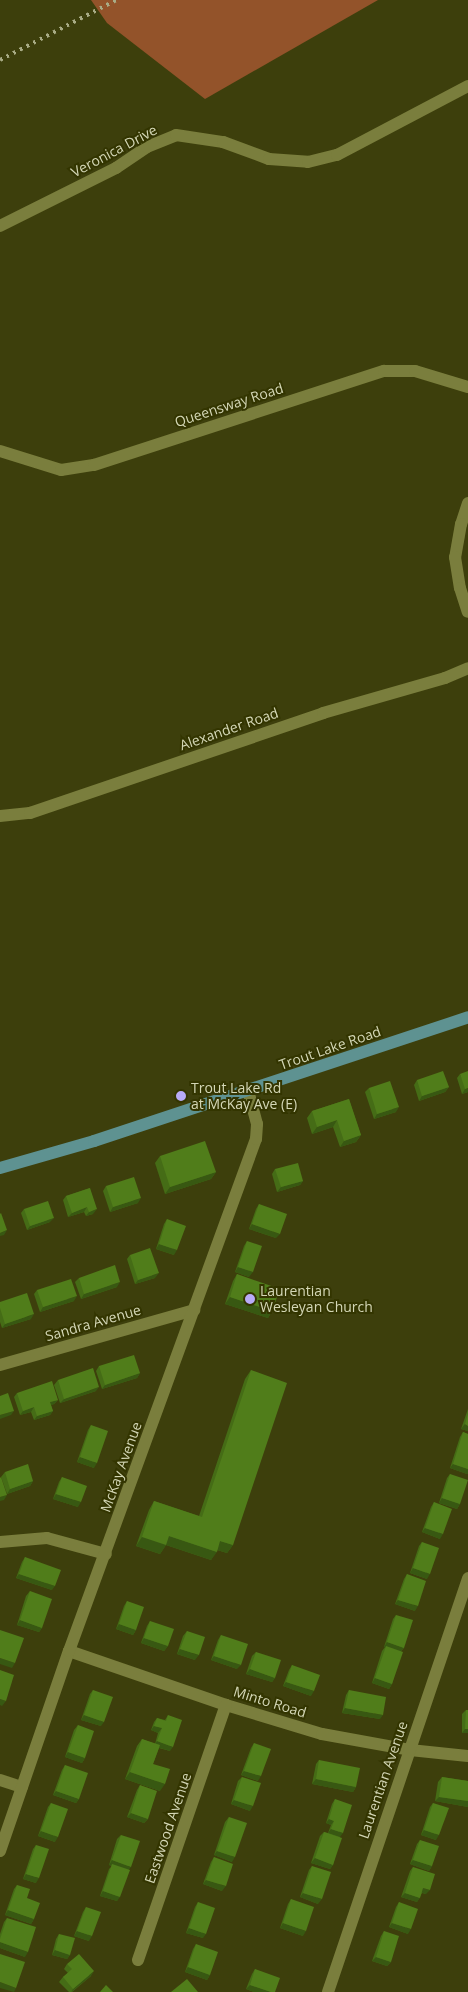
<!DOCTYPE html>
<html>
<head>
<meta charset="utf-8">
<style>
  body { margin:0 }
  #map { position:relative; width:468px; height:1992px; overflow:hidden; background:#3d3f0c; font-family:"Open Sans",sans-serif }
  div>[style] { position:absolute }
  .forest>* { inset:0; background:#93532a }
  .minor>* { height:12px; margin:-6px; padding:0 6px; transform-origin:6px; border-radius:6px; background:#7a7e3d }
  .major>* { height:12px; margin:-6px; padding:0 6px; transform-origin:6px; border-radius:6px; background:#5e9291 }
  .rail>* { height:4px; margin-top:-2px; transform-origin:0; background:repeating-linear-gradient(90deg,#a9ac86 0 2.5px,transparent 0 7.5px) }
  .wall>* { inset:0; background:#456c16 }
  .shaded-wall>* { inset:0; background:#385812 }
  .building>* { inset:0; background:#507d1a }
  .dots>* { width:14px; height:14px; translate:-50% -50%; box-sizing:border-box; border:2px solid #333500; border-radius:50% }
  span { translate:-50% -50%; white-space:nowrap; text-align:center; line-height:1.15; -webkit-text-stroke:4px #333500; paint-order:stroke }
  .street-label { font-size:14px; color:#d4d7b6 }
  .poi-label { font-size:14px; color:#d4d7b6 }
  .left { translate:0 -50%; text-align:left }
</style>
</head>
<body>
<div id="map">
  <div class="forest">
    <i style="clip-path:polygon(91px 0,378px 0,205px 99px,107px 23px)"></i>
  </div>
  <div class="minor">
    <i style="left:0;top:226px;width:130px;rotate:-26.6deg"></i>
    <i style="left:116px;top:168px;width:37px;rotate:-34deg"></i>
    <i style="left:147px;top:147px;width:31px;rotate:-22deg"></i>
    <i style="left:176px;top:135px;width:48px;rotate:8.5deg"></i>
    <i style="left:223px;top:142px;width:49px;rotate:20.3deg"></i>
    <i style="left:269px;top:159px;width:39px;rotate:4deg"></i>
    <i style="left:308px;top:162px;width:30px;rotate:-14deg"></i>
    <i style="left:337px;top:155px;width:148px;rotate:-27.8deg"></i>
    <i style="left:0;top:451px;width:64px;rotate:17.3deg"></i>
    <i style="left:61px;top:470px;width:33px;rotate:-9deg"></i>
    <i style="left:94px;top:465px;width:305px;rotate:-18deg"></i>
    <i style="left:384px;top:371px;width:31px"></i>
    <i style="left:415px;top:371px;width:55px;rotate:16.8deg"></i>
    <i style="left:468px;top:503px;width:22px;rotate:108deg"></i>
    <i style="left:461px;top:524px;width:34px;rotate:100deg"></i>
    <i style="left:455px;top:557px;width:31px;rotate:81deg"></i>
    <i style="left:460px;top:588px;width:25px;rotate:72deg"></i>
    <i style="left:0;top:816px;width:30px;rotate:-6deg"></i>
    <i style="left:30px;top:813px;width:310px;rotate:-18.8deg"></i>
    <i style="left:323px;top:713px;width:127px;rotate:-16deg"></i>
    <i style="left:445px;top:678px;width:25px;rotate:-23deg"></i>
    <i style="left:0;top:1365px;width:202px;rotate:-15.8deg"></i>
    <i style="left:0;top:1542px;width:47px;rotate:-4.9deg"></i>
    <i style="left:47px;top:1538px;width:61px;rotate:15.2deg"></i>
    <i style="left:69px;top:1651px;width:166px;rotate:19deg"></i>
    <i style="left:226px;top:1705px;width:100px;rotate:16.8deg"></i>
    <i style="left:322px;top:1734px;width:89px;rotate:10.3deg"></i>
    <i style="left:410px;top:1750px;width:58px;rotate:5.9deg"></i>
    <i style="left:0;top:1780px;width:23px;rotate:18deg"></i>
    <i style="left:0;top:1851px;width:212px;rotate:-71deg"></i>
    <i style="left:69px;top:1651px;width:545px;rotate:-69.94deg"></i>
    <i style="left:256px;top:1139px;width:15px;rotate:-86deg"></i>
    <i style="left:257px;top:1124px;width:34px;rotate:-105deg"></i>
    <i style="left:138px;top:1960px;width:270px;rotate:-71deg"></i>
    <i style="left:328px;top:1992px;width:437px;rotate:-71.3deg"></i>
  </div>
  <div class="major">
    <i style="left:0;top:1168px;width:98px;rotate:-16deg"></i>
    <i style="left:94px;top:1141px;width:394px;rotate:-18.3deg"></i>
  </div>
  <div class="rail">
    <i style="left:0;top:60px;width:131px;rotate:-27.3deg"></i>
  </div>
  <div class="wall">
    <i style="clip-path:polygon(460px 1074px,468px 1092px,462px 1094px,457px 1078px)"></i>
    <i style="clip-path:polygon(417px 1080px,449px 1087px,445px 1092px,419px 1101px,414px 1085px)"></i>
    <i style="clip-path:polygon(369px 1088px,396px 1112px,374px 1119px,365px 1092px)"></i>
    <i style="clip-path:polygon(349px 1099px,361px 1135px,356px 1142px,340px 1147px,333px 1127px,312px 1134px,307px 1118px,312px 1111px)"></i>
    <i style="clip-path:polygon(160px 1156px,216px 1172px,211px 1179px,165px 1194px,155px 1163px)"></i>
    <i style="clip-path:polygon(275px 1169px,303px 1181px,300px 1185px,277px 1192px,272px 1174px)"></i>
    <i style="clip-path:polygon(106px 1186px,138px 1203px,110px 1212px,103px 1191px)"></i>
    <i style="clip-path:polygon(90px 1188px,93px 1214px,86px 1216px,84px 1212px,68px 1217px,63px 1200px,66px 1196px)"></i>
    <i style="clip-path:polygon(259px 1204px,276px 1238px,249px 1229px,256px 1209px)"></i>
    <i style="clip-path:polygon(24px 1209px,50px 1222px,27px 1230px,21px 1213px)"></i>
    <i style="clip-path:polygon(167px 1219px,174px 1255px,156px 1249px,164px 1224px)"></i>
    <i style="clip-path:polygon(247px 1241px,249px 1277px,235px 1272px,244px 1246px)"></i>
    <i style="clip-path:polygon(130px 1255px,155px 1278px,135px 1284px,127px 1259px)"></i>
    <i style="clip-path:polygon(237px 1274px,272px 1311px,268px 1318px,225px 1304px,233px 1281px)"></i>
    <i style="clip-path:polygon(79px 1278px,117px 1287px,81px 1299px,75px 1282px)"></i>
    <i style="clip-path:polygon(37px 1290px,74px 1301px,40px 1312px,34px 1294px)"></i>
    <i style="clip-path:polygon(0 1302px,31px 1319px,2px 1328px,0 1322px)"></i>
    <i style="clip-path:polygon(99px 1366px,140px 1373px,137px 1378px,102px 1389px,96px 1371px)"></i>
    <i style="clip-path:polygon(251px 1370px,233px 1545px,227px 1553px,217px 1550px,211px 1560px,166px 1545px,160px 1554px,136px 1546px,149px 1510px,154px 1501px,199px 1516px,245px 1379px)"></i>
    <i style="clip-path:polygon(58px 1380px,96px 1391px,60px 1403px,54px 1385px)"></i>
    <i style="clip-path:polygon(17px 1393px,58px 1400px,54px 1404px,51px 1405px,53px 1411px,50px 1415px,34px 1420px,31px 1412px,20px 1415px,14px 1397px)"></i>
    <i style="clip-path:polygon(468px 1409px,468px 1431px,461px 1429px)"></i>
    <i style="clip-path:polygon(91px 1425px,94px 1468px,77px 1462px,88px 1430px)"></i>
    <i style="clip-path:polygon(463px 1432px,468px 1434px,468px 1473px,467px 1474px,450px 1468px,460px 1437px)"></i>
    <i style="clip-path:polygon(5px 1472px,33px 1481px,30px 1486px,7px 1494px,1px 1477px)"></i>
    <i style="clip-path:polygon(450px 1474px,460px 1504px,457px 1509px,439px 1503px,447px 1478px)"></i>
    <i style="clip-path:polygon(62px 1477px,78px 1507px,53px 1499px,59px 1482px)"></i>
    <i style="clip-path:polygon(434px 1502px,440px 1539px,422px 1532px,431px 1507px)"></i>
    <i style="clip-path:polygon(422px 1542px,427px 1579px,410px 1573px,419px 1546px)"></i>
    <i style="clip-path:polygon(25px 1557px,52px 1590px,16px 1578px,22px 1562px)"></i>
    <i style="clip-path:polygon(407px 1574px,415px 1611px,395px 1604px,404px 1579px)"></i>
    <i style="clip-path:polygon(30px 1591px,42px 1628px,39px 1632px,17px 1625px,26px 1596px)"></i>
    <i style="clip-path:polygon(127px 1601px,136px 1630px,133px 1635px,116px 1629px,124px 1606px)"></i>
    <i style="clip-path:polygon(396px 1615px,404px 1648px,401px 1651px,392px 1684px,389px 1689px,372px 1683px,382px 1651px,385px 1647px,384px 1647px,393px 1619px)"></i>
    <i style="clip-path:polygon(150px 1621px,168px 1646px,164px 1651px,141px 1643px,147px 1626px)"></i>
    <i style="clip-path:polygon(187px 1631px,195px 1660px,177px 1654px,183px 1636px)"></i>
    <i style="clip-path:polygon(221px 1635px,237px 1669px,211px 1660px,218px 1640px)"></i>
    <i style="clip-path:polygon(256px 1652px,275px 1678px,272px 1682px,246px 1674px,252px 1656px)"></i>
    <i style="clip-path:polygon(292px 1665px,311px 1696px,283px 1686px,289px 1670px)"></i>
    <i style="clip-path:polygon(93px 1690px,101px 1726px,81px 1720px,90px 1694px)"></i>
    <i style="clip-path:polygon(349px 1690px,380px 1719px,342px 1713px,346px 1695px)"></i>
    <i style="clip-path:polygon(466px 1710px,468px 1710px,468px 1733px,462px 1733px,462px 1714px)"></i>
    <i style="clip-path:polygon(168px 1715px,170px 1751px,159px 1748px,153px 1764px,160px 1791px,125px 1779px,137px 1746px,142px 1739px,155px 1744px,158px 1733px,151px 1730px,154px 1722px,157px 1718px,165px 1720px)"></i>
    <i style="clip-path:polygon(78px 1725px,85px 1758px,82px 1763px,65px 1757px,74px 1730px)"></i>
    <i style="clip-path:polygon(254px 1743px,258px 1781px,241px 1775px,251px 1748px)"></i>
    <i style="clip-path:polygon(319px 1760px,356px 1787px,353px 1792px,312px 1784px,316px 1764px)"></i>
    <i style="clip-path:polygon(65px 1765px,79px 1799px,76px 1803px,53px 1795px,62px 1770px)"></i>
    <i style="clip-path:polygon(242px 1777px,250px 1811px,231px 1804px,238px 1781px)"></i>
    <i style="clip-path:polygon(442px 1777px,468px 1781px,468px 1807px,435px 1801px,438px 1782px)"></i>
    <i style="clip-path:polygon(140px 1785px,148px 1819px,144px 1823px,127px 1817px,137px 1790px)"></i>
    <i style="clip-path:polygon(335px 1799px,340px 1837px,333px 1865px,330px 1869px,311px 1863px,320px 1836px,324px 1832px,328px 1833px,331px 1825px,326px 1823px,332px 1804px)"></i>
    <i style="clip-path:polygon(51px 1803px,55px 1842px,38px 1836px,48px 1807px)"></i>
    <i style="clip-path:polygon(433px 1803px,436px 1840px,421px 1835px,430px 1807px)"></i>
    <i style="clip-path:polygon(229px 1817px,232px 1862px,214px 1855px,225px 1822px)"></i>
    <i style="clip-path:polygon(121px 1835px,129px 1870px,117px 1901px,100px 1896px,109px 1869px,112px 1866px,109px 1865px,117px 1839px)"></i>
    <i style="clip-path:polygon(420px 1840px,432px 1866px,429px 1871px,410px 1864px,417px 1844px)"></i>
    <i style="clip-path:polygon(36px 1845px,36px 1883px,23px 1879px,33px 1849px)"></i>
    <i style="clip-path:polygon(214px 1857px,222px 1891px,203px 1884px,211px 1862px)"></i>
    <i style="clip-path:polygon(312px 1866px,318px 1904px,300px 1897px,309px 1870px)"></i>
    <i style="clip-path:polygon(413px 1867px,426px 1894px,422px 1893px,417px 1902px,401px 1897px,410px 1871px)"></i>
    <i style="clip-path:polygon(17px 1885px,27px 1898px,34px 1919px,31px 1924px,5px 1915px,14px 1889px)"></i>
    <i style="clip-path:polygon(291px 1899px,303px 1936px,280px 1928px,288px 1904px)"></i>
    <i style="clip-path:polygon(198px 1902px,203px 1938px,186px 1933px,195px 1907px)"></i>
    <i style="clip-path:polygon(399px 1902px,408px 1934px,389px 1927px,396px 1907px)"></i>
    <i style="clip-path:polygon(86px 1907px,89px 1941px,74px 1936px,83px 1912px)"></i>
    <i style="clip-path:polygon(7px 1918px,25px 1957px,0 1948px,0 1934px,4px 1922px)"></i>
    <i style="clip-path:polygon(384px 1931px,391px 1962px,387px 1966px,372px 1961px,381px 1936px)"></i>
    <i style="clip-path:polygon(59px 1934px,70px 1955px,67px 1959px,52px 1955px,56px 1939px)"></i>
    <i style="clip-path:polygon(196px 1944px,210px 1975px,207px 1980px,185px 1972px,193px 1949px)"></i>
    <i style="clip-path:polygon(67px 1964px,91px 1976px,72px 1992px,69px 1992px,59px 1982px,63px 1977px,68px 1973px,64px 1969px)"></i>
    <i style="clip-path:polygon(255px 1969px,275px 1992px,254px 1992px,246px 1989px,252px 1974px)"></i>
  </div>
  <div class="shaded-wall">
    <i style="clip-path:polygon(449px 1087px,445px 1092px,419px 1101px,422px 1096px)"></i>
    <i style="clip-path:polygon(468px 1088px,468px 1092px,462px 1094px,465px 1089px)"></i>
    <i style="clip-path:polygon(399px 1107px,396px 1112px,374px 1119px,377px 1114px)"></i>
    <i style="clip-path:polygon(337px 1120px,333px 1127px,312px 1134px,317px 1127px)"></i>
    <i style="clip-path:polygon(361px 1135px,356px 1142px,340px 1147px,344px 1141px)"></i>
    <i style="clip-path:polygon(216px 1172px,211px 1179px,165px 1194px,170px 1187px)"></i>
    <i style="clip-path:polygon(303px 1181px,300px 1185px,277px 1192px,281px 1187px)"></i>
    <i style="clip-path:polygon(141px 1198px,138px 1203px,110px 1212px,113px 1207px)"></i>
    <i style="clip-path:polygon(87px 1207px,84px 1212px,68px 1217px,72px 1213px)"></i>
    <i style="clip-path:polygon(97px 1209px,93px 1214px,86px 1216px,89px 1212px)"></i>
    <i style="clip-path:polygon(54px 1218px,50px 1222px,27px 1230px,30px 1226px)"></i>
    <i style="clip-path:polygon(252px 1224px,280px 1234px,276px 1238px,249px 1229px)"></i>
    <i style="clip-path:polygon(7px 1230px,4px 1235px,0 1236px,0 1233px)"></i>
    <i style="clip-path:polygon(159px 1244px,177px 1250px,174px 1255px,156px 1249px)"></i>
    <i style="clip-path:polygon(238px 1267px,253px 1272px,249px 1277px,235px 1272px)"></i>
    <i style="clip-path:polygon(159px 1273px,155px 1278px,135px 1284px,138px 1280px)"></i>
    <i style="clip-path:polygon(120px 1282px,117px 1287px,81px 1299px,84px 1294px)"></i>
    <i style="clip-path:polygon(77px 1296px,74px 1301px,40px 1312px,43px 1307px)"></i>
    <i style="clip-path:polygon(230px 1297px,272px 1311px,268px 1318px,225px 1304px)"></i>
    <i style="clip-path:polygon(34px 1314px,31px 1319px,2px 1328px,5px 1324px)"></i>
    <i style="clip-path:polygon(140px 1373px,137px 1378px,102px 1389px,105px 1385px)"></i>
    <i style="clip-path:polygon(99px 1387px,96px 1391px,60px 1403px,64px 1399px)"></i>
    <i style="clip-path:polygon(58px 1400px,54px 1404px,47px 1407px,50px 1402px)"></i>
    <i style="clip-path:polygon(34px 1407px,31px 1412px,20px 1415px,23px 1411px)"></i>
    <i style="clip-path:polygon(14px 1411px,11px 1415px,0 1419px,0 1415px)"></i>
    <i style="clip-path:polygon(53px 1411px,50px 1415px,34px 1420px,37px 1416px)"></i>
    <i style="clip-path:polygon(465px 1424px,468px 1426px,468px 1431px,461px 1429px)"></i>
    <i style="clip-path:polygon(80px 1457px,97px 1463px,94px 1468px,77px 1462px)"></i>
    <i style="clip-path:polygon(453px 1464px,468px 1469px,468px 1473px,467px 1474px,450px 1468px)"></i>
    <i style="clip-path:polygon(33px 1481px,30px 1486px,7px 1494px,10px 1489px)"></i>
    <i style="clip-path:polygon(56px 1494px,81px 1502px,78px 1507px,53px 1499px)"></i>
    <i style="clip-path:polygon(7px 1495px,4px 1500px,0 1501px,0 1497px)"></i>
    <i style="clip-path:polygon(442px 1498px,460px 1504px,457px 1509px,439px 1503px)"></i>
    <i style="clip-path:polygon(425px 1528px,443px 1534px,440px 1539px,422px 1532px)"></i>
    <i style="clip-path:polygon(169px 1536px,217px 1552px,211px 1560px,166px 1545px,160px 1554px,136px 1546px,142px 1537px)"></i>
    <i style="clip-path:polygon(220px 1541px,233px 1545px,227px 1553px,214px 1549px)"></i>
    <i style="clip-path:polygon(413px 1568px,430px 1574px,427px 1579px,410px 1573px)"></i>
    <i style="clip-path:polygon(19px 1574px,55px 1586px,52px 1590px,16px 1578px)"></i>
    <i style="clip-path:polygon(398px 1600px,418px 1606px,415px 1611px,395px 1604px)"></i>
    <i style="clip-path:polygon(20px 1620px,42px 1628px,39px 1632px,17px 1625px)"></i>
    <i style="clip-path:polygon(119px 1624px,136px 1630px,133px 1635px,116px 1629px)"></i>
    <i style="clip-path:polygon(144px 1638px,168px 1646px,164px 1651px,141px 1643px)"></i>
    <i style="clip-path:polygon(387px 1642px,404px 1648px,400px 1652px,384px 1647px)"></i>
    <i style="clip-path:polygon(180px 1649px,199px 1655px,195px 1660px,177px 1654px)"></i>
    <i style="clip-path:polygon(214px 1656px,241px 1665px,237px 1669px,211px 1660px)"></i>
    <i style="clip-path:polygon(0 1658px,15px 1663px,12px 1668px,0 1664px)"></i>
    <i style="clip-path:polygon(250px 1669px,275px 1678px,272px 1682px,246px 1674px)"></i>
    <i style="clip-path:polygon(375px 1678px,392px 1684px,389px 1689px,372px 1683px)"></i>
    <i style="clip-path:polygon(286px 1682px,314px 1691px,311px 1696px,283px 1686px)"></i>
    <i style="clip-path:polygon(0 1699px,6px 1701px,2px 1706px,0 1705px)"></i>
    <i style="clip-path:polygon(345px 1708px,383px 1715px,380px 1719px,342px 1713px)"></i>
    <i style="clip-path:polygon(84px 1715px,104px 1722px,101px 1726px,81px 1720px)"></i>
    <i style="clip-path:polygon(154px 1726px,162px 1728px,158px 1733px,151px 1730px)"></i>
    <i style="clip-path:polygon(465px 1729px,468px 1729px,468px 1733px,462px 1733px)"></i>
    <i style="clip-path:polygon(157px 1741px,173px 1747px,170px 1751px,154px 1746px)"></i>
    <i style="clip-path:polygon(68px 1752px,85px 1758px,82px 1763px,65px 1757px)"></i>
    <i style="clip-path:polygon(244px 1771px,261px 1776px,258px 1781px,241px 1775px)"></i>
    <i style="clip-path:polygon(130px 1772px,165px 1784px,160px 1791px,125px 1779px)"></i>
    <i style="clip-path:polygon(316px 1779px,356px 1787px,353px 1792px,312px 1784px)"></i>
    <i style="clip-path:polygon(56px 1791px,79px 1799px,76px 1803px,53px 1795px)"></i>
    <i style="clip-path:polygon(439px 1797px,468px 1801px,468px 1807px,435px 1801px)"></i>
    <i style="clip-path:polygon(234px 1800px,253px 1806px,250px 1811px,231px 1804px)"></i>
    <i style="clip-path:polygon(131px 1813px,148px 1819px,144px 1823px,127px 1817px)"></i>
    <i style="clip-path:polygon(329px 1819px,334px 1821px,331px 1825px,326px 1823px)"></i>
    <i style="clip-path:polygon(331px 1829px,343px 1833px,340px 1837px,328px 1833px)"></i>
    <i style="clip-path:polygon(424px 1830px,439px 1835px,436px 1840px,421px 1835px)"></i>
    <i style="clip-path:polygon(41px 1831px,58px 1837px,55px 1842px,38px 1836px)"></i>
    <i style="clip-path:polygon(217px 1851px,235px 1857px,232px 1862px,214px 1855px)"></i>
    <i style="clip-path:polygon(315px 1858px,333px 1865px,330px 1869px,311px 1863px)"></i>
    <i style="clip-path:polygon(112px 1860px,131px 1867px,128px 1871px,109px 1865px)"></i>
    <i style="clip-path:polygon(413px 1860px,432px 1866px,429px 1871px,410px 1864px)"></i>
    <i style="clip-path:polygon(26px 1874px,39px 1878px,36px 1883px,23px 1879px)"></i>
    <i style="clip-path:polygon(206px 1880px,226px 1886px,222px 1891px,203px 1884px)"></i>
    <i style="clip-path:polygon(423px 1888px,430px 1890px,426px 1894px,420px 1892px)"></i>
    <i style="clip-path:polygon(103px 1891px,120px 1897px,117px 1901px,100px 1896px)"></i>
    <i style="clip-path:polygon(303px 1893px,322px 1899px,318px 1904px,300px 1897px)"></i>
    <i style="clip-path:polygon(405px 1893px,420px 1898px,417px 1902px,401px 1897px)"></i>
    <i style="clip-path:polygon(8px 1910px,34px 1919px,31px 1924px,5px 1915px)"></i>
    <i style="clip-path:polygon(283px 1923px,306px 1931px,303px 1936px,280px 1928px)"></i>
    <i style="clip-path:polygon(392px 1923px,411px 1929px,408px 1934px,389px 1927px)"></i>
    <i style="clip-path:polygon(189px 1928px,206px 1934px,203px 1938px,186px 1933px)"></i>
    <i style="clip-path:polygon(77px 1931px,92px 1936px,89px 1941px,74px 1936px)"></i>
    <i style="clip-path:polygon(0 1942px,28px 1952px,25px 1957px,0 1948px)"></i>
    <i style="clip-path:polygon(55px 1950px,70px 1955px,67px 1959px,52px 1955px)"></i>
    <i style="clip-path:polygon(376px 1957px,391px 1962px,387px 1966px,372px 1961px)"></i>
    <i style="clip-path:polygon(188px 1967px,210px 1975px,207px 1980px,185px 1972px)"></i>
    <i style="clip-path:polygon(94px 1971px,91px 1976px,71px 1992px,73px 1989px)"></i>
    <i style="clip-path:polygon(0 1982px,16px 1988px,14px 1992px,0 1988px)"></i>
    <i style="clip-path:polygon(250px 1985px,271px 1992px,254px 1992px,246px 1989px)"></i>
  </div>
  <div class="building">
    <i style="clip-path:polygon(443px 1071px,449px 1087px,422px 1096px,417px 1080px)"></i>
    <i style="clip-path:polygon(468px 1071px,468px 1088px,465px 1089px,460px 1074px)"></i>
    <i style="clip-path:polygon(390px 1081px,399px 1107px,377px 1114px,369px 1088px)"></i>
    <i style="clip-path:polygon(349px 1099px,361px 1135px,344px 1141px,337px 1120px,317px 1127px,312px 1111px)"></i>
    <i style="clip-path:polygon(205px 1141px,216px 1172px,170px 1187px,160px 1156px)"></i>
    <i style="clip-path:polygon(298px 1163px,303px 1181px,281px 1187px,275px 1169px)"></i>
    <i style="clip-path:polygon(134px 1177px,141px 1198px,113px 1207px,106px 1186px)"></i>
    <i style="clip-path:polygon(90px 1188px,97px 1209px,89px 1212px,87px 1207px,72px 1213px,66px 1196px)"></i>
    <i style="clip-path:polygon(48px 1201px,54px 1218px,30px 1226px,24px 1209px)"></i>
    <i style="clip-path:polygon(259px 1204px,287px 1214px,280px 1234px,252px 1224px)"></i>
    <i style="clip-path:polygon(1px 1213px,7px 1230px,0 1233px,0 1214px)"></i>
    <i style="clip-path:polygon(167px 1219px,186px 1226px,177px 1250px,159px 1244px)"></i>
    <i style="clip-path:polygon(247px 1241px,262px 1246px,253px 1272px,238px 1267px)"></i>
    <i style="clip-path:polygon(150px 1248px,159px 1273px,138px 1280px,130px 1255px)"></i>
    <i style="clip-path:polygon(115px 1265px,120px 1282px,84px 1294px,79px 1278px)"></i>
    <i style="clip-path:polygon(237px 1274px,280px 1289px,272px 1311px,230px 1297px)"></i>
    <i style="clip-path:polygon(71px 1279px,77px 1296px,43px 1307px,37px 1290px)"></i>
    <i style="clip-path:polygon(27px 1293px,34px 1314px,5px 1324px,0 1308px,0 1302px)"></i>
    <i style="clip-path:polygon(134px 1355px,140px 1373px,105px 1385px,99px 1366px)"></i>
    <i style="clip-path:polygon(93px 1368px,99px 1387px,64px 1399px,58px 1380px)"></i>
    <i style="clip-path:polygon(251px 1370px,287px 1383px,233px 1545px,220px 1541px,217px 1552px,169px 1536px,166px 1545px,142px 1537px,154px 1501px,202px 1517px)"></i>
    <i style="clip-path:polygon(52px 1381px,58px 1400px,50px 1402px,53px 1411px,37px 1416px,34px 1407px,23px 1411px,17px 1393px)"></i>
    <i style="clip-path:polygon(8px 1393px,14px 1411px,0 1415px,0 1396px)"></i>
    <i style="clip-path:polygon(468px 1414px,468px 1426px,465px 1424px)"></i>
    <i style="clip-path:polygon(91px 1425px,108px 1431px,97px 1463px,80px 1457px)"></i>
    <i style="clip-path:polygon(463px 1432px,468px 1434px,468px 1469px,453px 1464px)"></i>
    <i style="clip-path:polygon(28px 1464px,33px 1481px,10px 1489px,5px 1472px)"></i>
    <i style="clip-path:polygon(450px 1474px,468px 1480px,460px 1504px,442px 1498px)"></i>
    <i style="clip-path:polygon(1px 1477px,7px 1495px,0 1497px,0 1478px)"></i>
    <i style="clip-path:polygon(62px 1477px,87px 1486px,81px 1502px,56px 1494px)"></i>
    <i style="clip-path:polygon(434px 1502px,452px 1509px,443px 1534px,425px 1528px)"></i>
    <i style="clip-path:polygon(422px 1542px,439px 1548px,430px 1574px,413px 1568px)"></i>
    <i style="clip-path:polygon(25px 1557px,61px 1570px,55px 1586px,19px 1574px)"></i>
    <i style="clip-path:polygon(407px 1574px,426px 1581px,418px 1606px,398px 1600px)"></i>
    <i style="clip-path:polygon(30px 1591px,52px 1599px,42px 1628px,20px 1620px)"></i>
    <i style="clip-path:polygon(127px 1601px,144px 1607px,136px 1630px,119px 1624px)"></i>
    <i style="clip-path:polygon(396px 1615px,413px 1620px,404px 1648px,387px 1642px)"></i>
    <i style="clip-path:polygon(150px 1621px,174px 1629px,168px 1646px,144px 1638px)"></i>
    <i style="clip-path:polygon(0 1630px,24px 1638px,15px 1663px,0 1658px)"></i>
    <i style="clip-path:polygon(187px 1631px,205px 1637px,199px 1655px,180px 1649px)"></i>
    <i style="clip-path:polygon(221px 1635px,248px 1644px,241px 1665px,214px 1656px)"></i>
    <i style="clip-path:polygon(386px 1646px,403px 1652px,392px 1684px,375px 1678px)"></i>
    <i style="clip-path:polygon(256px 1652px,281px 1660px,275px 1678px,250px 1669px)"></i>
    <i style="clip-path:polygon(292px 1665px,320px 1675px,314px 1691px,286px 1682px)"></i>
    <i style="clip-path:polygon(0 1670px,14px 1675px,6px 1701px,0 1699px)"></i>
    <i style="clip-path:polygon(93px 1690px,113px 1697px,104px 1722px,84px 1715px)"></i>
    <i style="clip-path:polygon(349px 1690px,386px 1697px,383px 1715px,345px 1708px)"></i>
    <i style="clip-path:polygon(466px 1710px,468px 1710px,468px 1729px,465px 1729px)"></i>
    <i style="clip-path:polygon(168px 1715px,182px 1720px,173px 1747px,157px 1741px,162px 1728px,154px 1726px,157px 1718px,166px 1721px)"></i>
    <i style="clip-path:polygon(78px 1725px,94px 1731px,85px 1758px,68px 1752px)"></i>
    <i style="clip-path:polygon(142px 1739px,160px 1745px,153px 1764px,170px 1769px,165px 1784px,130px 1772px)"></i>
    <i style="clip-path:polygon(254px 1743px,271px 1749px,261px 1776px,244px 1771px)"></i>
    <i style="clip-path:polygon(319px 1760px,360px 1768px,356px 1787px,316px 1779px)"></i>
    <i style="clip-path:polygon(65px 1765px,88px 1773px,79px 1799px,56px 1791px)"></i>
    <i style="clip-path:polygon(242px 1777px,261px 1783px,253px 1806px,234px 1800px)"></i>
    <i style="clip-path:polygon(442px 1777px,468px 1781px,468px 1801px,439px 1797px)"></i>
    <i style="clip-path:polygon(140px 1785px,157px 1791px,148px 1819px,131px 1813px)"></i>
    <i style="clip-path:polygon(335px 1799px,352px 1805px,343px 1833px,331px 1829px,334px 1821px,329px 1819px)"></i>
    <i style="clip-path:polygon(51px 1803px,68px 1809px,58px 1837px,41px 1831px)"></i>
    <i style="clip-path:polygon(433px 1803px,449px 1808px,439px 1835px,424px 1830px)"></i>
    <i style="clip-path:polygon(229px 1817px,247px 1823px,235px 1857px,217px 1851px)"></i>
    <i style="clip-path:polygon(324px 1832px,342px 1838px,333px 1865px,315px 1858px)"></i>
    <i style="clip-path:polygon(121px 1835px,140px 1841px,131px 1867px,112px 1860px)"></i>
    <i style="clip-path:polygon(420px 1840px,439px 1846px,432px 1866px,413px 1860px)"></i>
    <i style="clip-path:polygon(36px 1845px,49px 1849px,39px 1878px,26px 1874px)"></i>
    <i style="clip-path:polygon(214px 1857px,233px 1864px,226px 1886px,206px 1880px)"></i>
    <i style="clip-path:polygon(112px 1864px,130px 1870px,120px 1897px,103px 1891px)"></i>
    <i style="clip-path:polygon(312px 1866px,331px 1872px,322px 1899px,303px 1893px)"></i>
    <i style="clip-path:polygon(413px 1867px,435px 1874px,430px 1890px,423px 1888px,420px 1898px,405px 1893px)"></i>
    <i style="clip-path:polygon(17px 1885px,30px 1889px,27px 1898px,40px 1903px,34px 1919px,8px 1910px)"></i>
    <i style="clip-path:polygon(291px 1899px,314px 1907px,306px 1931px,283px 1923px)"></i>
    <i style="clip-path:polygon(198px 1902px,215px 1908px,206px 1934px,189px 1928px)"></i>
    <i style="clip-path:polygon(399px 1902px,418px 1909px,411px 1929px,392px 1923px)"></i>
    <i style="clip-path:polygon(86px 1907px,101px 1912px,92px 1936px,77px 1931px)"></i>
    <i style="clip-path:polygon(7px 1918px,36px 1927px,28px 1952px,0 1942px,0 1939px)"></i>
    <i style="clip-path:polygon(384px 1931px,399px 1936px,391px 1962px,376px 1957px)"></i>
    <i style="clip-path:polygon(59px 1934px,75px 1938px,70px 1955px,55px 1950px)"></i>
    <i style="clip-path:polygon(196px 1944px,218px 1952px,210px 1975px,188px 1967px)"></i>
    <i style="clip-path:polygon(0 1954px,25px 1962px,16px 1988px,0 1982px)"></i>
    <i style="clip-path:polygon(79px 1954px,94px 1971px,73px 1989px,63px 1977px,72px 1969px,67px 1964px)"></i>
    <i style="clip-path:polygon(255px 1969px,280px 1978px,275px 1992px,271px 1992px,250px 1985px)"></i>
    <i style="clip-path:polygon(187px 1979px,198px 1992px,171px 1992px)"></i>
    <i style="clip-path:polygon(106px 1985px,113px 1992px,100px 1992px)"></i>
  </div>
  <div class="dots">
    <i style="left:181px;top:1096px;background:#b8abf7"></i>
    <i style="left:250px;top:1299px;background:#b8abf7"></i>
  </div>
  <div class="street-label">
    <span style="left:114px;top:151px;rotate:-28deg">Veronica Drive</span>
    <span style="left:229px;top:405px;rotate:-18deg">Queensway Road</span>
    <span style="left:229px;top:729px;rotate:-19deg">Alexander Road</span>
    <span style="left:330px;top:1048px;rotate:-19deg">Trout Lake Road</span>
    <span style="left:93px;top:1323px;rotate:-16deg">Sandra Avenue</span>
    <span style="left:121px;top:1467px;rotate:-70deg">McKay Avenue</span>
    <span style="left:270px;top:1702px;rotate:17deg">Minto Road</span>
    <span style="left:383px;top:1780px;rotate:-71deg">Laurentian Avenue</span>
    <span style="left:168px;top:1828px;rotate:-71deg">Eastwood Avenue</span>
  </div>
  <div class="poi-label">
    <span class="left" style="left:191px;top:1096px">Trout Lake Rd<br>at McKay Ave (E)</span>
    <span class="left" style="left:260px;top:1299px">Laurentian<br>Wesleyan Church</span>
  </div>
</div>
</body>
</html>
